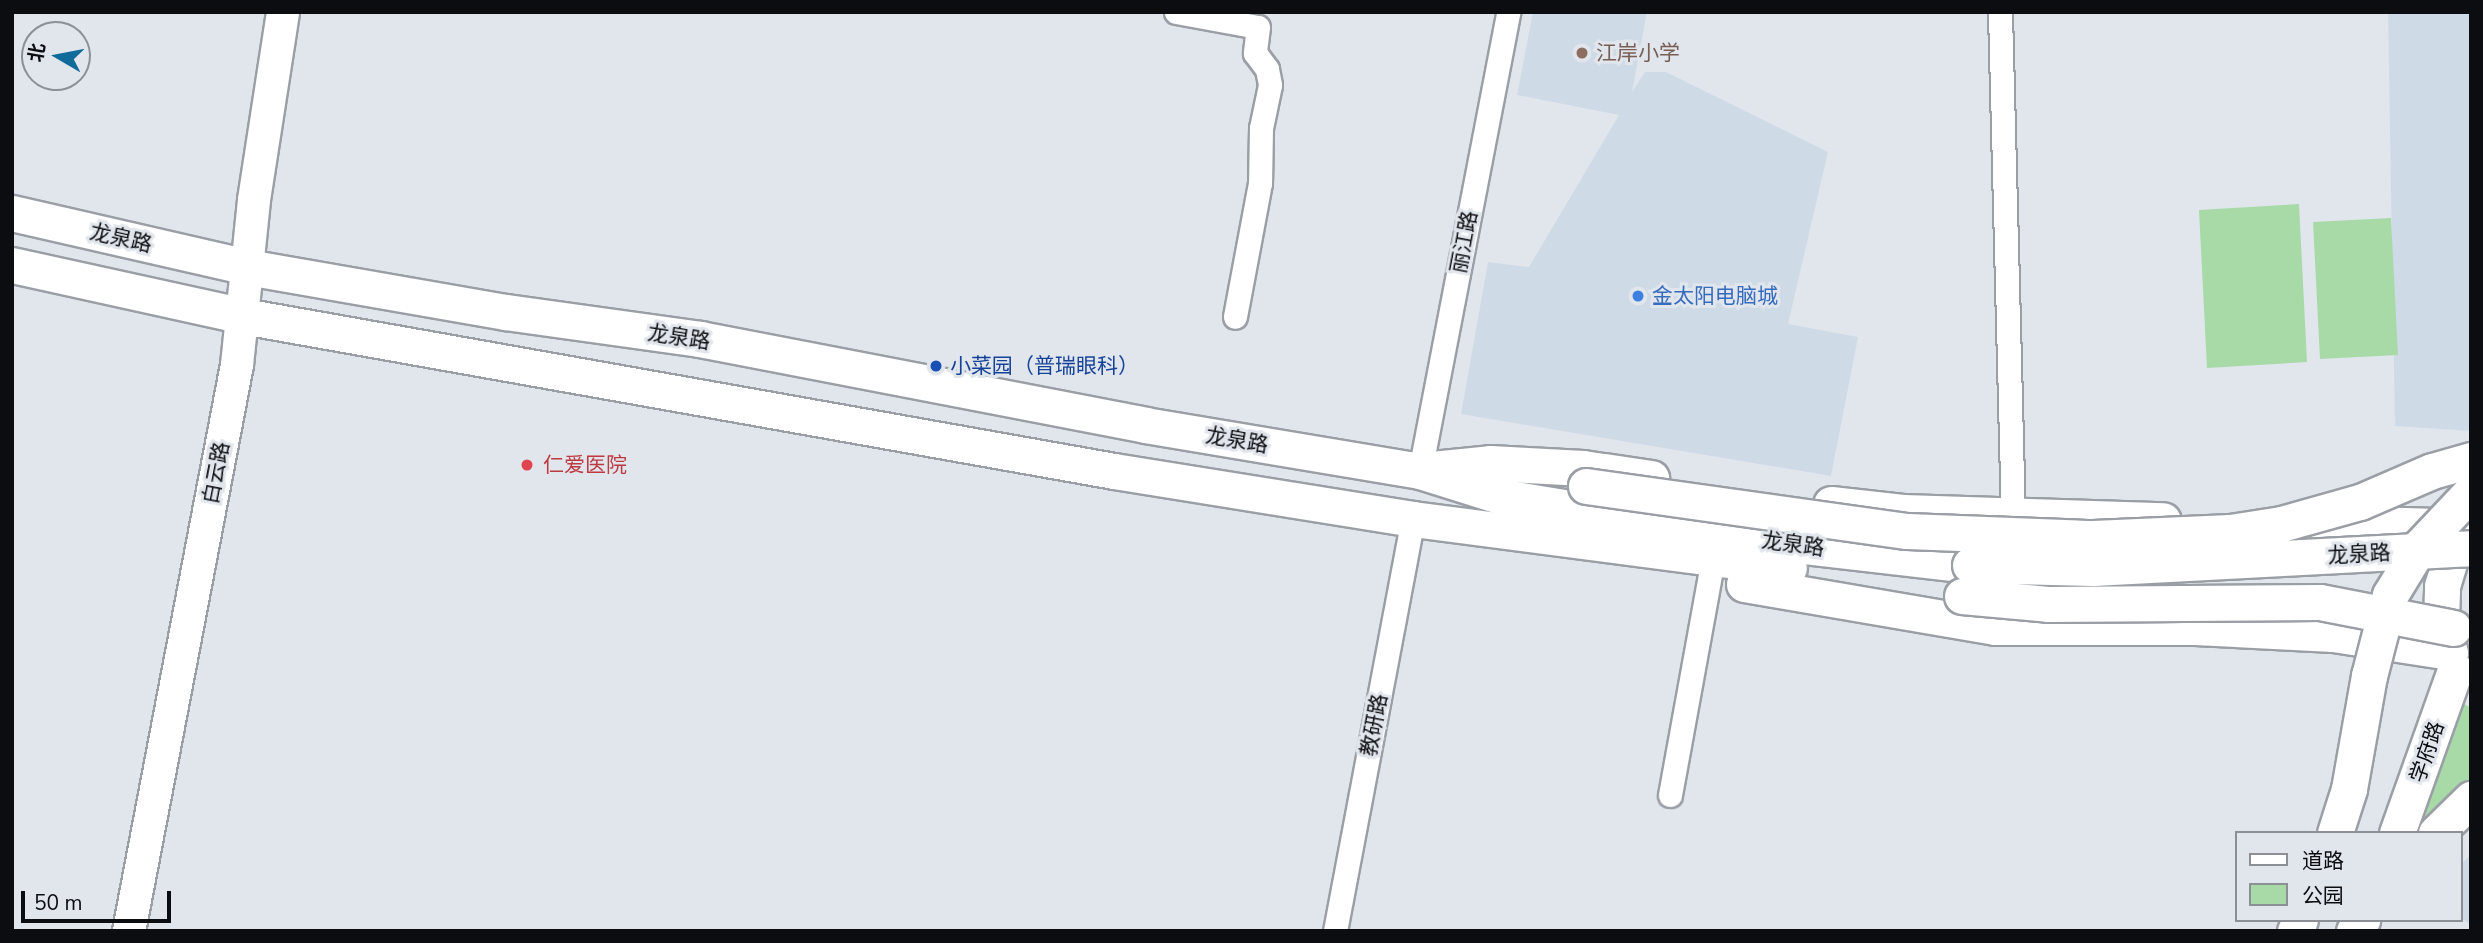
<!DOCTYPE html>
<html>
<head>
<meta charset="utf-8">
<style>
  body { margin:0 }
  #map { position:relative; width:2483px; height:943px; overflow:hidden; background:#e1e6ed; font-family:"Nunito Sans","Noto Sans SC",sans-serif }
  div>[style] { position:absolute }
  .built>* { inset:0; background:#cfdae7 }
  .green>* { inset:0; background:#a8daa8 }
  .roads { filter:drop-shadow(2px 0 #9a9fa6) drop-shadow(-2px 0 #9a9fa6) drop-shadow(0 2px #9a9fa6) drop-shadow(0 -2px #9a9fa6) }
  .minor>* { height:23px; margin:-11.5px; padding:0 11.5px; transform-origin:11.5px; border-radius:11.5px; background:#fff }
  .secondary>* { height:32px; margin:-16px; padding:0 16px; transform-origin:16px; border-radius:16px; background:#fff }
  .primary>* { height:35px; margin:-17.5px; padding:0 17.5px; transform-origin:17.5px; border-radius:17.5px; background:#fff }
  .bridges { filter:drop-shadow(2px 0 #9a9fa6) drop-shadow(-2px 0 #9a9fa6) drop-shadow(0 2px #9a9fa6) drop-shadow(0 -2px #9a9fa6) }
  .primary-bridge>* { height:35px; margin:-17.5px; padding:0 17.5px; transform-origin:17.5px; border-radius:17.5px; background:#fff }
  .dots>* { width:19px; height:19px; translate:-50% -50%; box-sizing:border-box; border:4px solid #e1e6ed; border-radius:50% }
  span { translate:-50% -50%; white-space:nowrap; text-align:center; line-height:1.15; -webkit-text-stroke:6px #e1e6ed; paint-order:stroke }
  .education-label { font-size:21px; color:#785e54 }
  .left { translate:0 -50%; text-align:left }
  .street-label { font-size:21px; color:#0c0d10 }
  .shop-label { font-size:21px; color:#366cbe }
  .transit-label { font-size:21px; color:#164399 }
  .health-label { font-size:21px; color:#be3a42 }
  .frame { position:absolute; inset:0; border:14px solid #0c0d10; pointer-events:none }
  .legend { position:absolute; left:2235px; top:831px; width:228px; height:91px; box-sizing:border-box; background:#e1e6ed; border:2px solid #8c8f95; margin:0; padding:9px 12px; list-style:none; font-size:21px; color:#0c0d10 }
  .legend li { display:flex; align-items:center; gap:14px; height:35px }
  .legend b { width:35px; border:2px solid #8c8f95 }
  .north { position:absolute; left:21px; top:21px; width:70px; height:70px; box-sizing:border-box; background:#e1e6ed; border:2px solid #8c8f95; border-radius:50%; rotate:280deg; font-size:19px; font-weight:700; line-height:28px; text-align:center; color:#0c0d10 }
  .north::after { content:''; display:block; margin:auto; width:24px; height:32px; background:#106b9a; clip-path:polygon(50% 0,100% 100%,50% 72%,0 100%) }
  .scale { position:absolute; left:21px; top:891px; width:150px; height:32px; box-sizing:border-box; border:4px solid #0c0d10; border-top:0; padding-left:9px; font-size:21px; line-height:24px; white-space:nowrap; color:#0c0d10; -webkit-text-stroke:5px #e1e6ed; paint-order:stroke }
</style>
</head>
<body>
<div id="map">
  <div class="built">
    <i style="clip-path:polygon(1533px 12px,1647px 12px,1632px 92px,1645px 72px,1666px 72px,1828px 152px,1788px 324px,1858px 337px,1831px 476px,1461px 414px,1488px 262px,1529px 267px,1619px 115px,1517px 95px)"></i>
    <i style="clip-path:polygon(2388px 12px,2471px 12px,2471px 431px,2395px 426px)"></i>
    <i style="clip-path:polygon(2471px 855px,2471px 925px,2460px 917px,2460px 865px)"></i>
  </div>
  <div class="green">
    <i style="clip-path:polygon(2299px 204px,2307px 362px,2207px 368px,2199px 210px)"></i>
    <i style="clip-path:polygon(2391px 218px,2398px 355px,2320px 359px,2313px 222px)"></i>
    <i style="clip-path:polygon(2461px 702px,2471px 708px,2471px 779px,2412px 832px)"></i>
  </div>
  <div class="roads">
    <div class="minor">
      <i style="left:1176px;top:12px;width:83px;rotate:10.4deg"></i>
      <i style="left:1258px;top:27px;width:26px;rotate:97deg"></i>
      <i style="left:1255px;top:53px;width:20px;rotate:53deg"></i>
      <i style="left:1267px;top:69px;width:16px;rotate:79deg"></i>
      <i style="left:1270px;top:85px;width:44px;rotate:101.8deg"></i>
      <i style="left:1261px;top:128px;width:55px;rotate:91deg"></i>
      <i style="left:1260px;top:183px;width:136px;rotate:100.6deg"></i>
      <i style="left:2000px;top:12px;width:505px;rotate:88.53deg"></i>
      <i style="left:1420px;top:471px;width:467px;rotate:-79.1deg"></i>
      <i style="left:1670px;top:795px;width:224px;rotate:-79.7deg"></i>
      <i style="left:1335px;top:931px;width:419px;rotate:-79.3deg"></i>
    </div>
    <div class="secondary">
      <i style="left:129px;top:931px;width:576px;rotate:-79.2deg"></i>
      <i style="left:237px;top:365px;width:166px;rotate:-84.1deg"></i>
      <i style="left:254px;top:200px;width:190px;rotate:-81.2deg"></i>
    </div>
    <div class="primary">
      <i style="left:12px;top:213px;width:241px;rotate:12.9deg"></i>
      <i style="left:247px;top:267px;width:263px;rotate:9.9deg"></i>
      <i style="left:506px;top:312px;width:196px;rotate:7.9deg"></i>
      <i style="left:700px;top:339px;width:453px;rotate:10.9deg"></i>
      <i style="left:1145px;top:425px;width:279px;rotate:9.5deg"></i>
      <i style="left:1420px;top:471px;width:87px;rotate:17.4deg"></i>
      <i style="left:1503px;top:497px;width:297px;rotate:9.3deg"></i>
      <i style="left:1796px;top:545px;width:175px;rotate:6.6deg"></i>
      <i style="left:12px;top:265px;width:237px;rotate:12.4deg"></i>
      <i style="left:243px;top:316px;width:885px;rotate:10.09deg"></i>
      <i style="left:1114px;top:471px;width:303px;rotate:9.1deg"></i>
      <i style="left:1413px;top:519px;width:379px;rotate:7.4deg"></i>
      <i style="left:1432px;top:469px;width:58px;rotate:-5.9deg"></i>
      <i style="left:1490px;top:463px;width:93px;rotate:3.1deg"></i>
      <i style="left:1583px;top:468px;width:69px;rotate:8.4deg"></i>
      <i style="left:1831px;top:504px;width:72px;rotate:6.3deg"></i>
      <i style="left:1903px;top:512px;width:260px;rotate:1.8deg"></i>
      <i style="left:2303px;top:522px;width:168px;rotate:1.7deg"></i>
      <i style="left:1744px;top:584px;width:255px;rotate:9.7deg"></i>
      <i style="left:1995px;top:627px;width:200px"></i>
      <i style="left:2195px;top:627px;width:138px;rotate:2.9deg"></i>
      <i style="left:2333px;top:634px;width:118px;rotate:8.7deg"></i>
      <i style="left:2450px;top:653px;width:35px;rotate:-105deg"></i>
      <i style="left:2441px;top:619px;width:33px;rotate:-88deg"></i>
      <i style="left:2442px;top:586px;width:34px;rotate:-73deg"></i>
      <i style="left:2452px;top:554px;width:31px;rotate:-53deg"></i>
      <i style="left:2397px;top:833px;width:173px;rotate:-70.4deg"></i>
      <i style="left:2436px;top:833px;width:49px;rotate:-44.2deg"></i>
      <i style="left:2295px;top:931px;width:12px;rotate:-66deg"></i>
      <i style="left:2354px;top:931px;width:14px;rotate:-54deg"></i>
    </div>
  </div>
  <div class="bridges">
    <div class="primary-bridge">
      <i style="left:1586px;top:486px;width:324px;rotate:8deg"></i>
      <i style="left:1907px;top:531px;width:186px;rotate:2.2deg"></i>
      <i style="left:2093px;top:538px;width:137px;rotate:-2.5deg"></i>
      <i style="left:2230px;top:532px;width:52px;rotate:-8.9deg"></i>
      <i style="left:2281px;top:524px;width:82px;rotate:-15.6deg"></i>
      <i style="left:2360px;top:502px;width:78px;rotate:-23.3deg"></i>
      <i style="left:2432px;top:471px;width:41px;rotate:-15.8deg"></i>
      <i style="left:1970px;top:565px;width:123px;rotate:1.4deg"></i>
      <i style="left:2093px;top:568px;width:379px;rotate:-3deg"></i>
      <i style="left:1962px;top:596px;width:86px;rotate:5.3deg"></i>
      <i style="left:2048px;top:604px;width:272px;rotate:-0.4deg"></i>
      <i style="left:2320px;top:602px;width:136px;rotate:11deg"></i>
      <i style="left:2335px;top:833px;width:46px;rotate:-72.3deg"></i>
      <i style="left:2349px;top:789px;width:115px;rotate:-80deg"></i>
      <i style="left:2369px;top:676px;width:84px;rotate:-75.5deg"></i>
      <i style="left:2390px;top:595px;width:57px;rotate:-58.5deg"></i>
      <i style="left:2420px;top:546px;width:74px;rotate:-46.6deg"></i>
    </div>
  </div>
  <div class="dots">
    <i style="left:1582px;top:53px;background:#8d6e63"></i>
    <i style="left:1638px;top:296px;background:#3f7fe0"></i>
    <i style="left:936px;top:366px;background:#1a4fb4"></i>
    <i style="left:527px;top:465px;background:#e0444e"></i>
  </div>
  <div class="education-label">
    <span class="left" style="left:1596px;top:53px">江岸小学</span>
  </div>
  <div class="street-label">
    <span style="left:121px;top:238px;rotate:13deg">龙泉路</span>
    <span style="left:1464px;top:242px;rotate:-79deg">丽江路</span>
    <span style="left:679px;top:337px;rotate:9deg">龙泉路</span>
    <span style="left:1237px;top:440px;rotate:10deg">龙泉路</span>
    <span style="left:216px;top:473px;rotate:-79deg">白云路</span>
    <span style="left:1793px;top:544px;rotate:8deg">龙泉路</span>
    <span style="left:2359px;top:554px;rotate:-3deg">龙泉路</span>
    <span style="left:1374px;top:725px;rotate:-79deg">教研路</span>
    <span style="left:2427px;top:752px;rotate:-71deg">学府路</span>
  </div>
  <div class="shop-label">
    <span class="left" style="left:1652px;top:296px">金太阳电脑城</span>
  </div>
  <div class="transit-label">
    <span class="left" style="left:950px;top:366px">小菜园（普瑞眼科）</span>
  </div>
  <div class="health-label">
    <span class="left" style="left:543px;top:465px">仁爱医院</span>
  </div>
  <div class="frame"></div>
  <ul class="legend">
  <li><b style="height:9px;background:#fff"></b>道路</li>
  <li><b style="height:19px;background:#a8daa8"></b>公园</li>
  </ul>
  <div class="north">北</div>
  <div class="scale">50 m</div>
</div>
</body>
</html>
